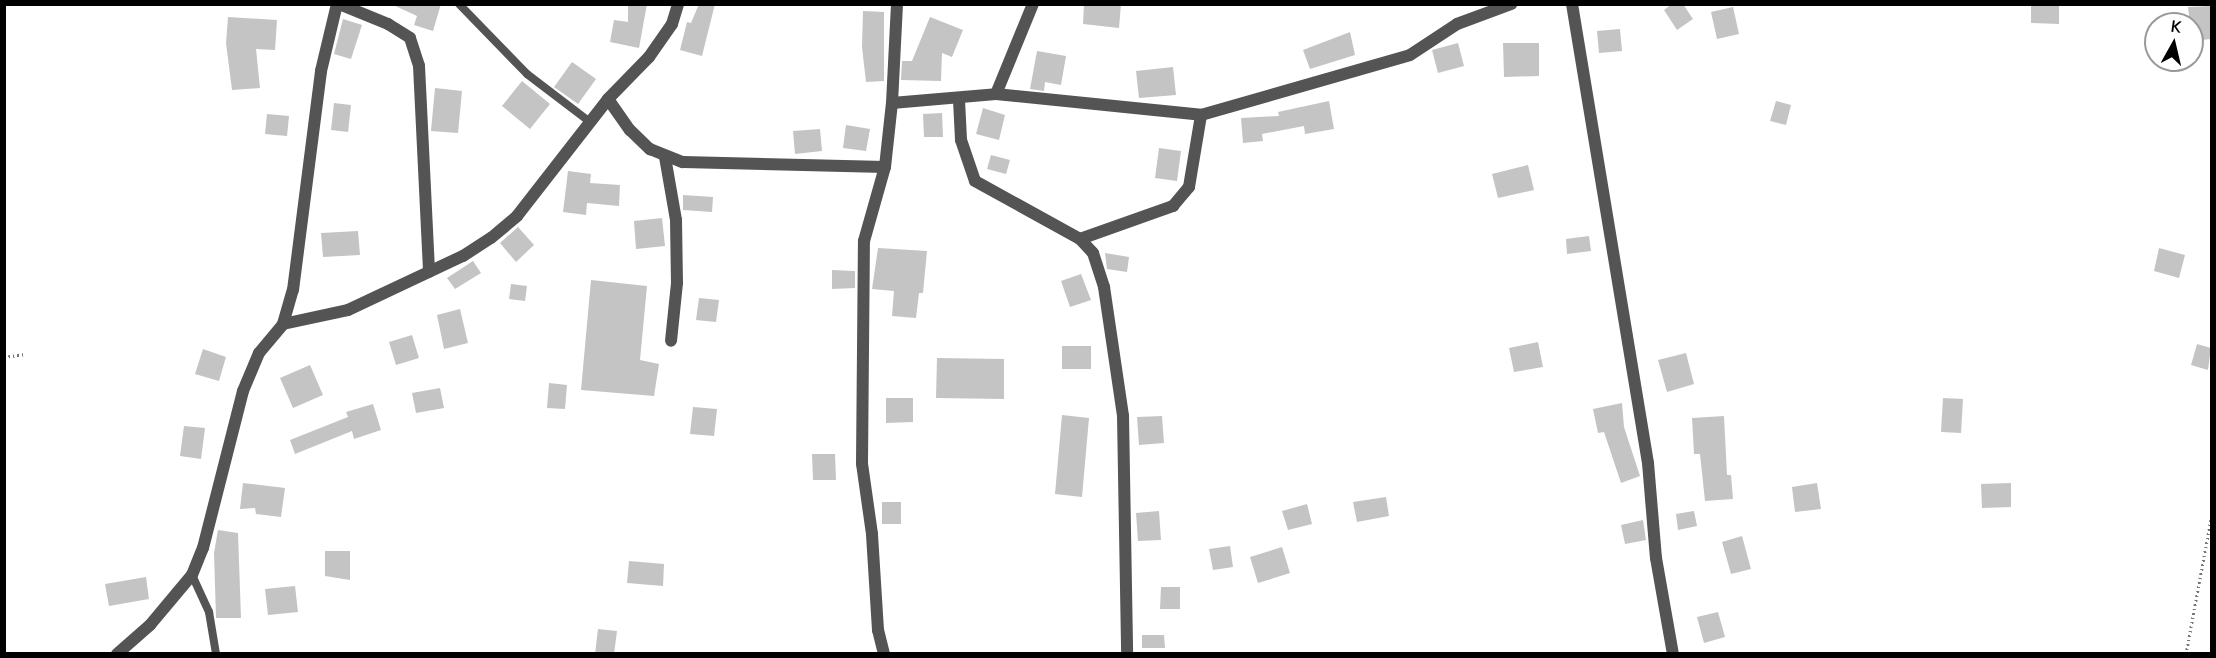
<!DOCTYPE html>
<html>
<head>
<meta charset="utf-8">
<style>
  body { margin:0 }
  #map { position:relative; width:2216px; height:658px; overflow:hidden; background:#fff; font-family:Manrope,sans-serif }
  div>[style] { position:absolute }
  .building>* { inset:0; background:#c4c4c4 }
  .path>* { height:3px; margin-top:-1.5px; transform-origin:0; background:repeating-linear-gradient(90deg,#767676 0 1.5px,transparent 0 4.5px) }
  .service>* { height:8px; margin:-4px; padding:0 4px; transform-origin:4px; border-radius:4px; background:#545454 }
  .minor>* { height:12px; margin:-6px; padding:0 6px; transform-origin:6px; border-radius:6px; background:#545454 }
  span { translate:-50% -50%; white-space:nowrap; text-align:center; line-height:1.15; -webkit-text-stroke:4.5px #fff; paint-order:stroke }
  .frame { position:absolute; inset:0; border:6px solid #000; pointer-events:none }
  .north { position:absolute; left:2144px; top:12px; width:60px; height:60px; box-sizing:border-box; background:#fff; border:2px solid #999; border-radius:50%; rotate:8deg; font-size:16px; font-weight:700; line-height:24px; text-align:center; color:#000 }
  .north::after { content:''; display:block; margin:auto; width:21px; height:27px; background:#000; clip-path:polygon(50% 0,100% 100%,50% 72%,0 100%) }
</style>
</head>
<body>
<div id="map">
  <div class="building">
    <i style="clip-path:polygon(391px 4px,441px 4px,433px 31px,414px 25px,417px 16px)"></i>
    <i style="clip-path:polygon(628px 4px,647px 4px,639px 48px,610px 42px,614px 20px,628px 22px)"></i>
    <i style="clip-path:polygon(699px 4px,715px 4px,702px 56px,680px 50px,687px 22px,691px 23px)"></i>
    <i style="clip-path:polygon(1084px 4px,1121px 4px,1119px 28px,1083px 24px)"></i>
    <i style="clip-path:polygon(1672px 4px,1683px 4px,1693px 19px,1677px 30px,1664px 10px)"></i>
    <i style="clip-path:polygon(2031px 4px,2059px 4px,2059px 24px,2031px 23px)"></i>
    <i style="clip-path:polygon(2211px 6px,2211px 39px,2192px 41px,2188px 7px)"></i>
    <i style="clip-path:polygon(1733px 7px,1739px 34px,1717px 39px,1711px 12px)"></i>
    <i style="clip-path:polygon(863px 11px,884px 12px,884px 81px,866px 82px,862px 47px)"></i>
    <i style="clip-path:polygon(228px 17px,277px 20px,275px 50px,256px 49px,260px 88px,232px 90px,226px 43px)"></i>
    <i style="clip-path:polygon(930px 17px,963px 30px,952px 57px,942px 53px,941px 81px,901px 80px,902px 61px,912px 61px)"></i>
    <i style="clip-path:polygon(343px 19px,362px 25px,351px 59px,334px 54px)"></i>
    <i style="clip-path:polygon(1620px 29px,1622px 51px,1599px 53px,1597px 31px)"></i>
    <i style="clip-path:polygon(1350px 32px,1355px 55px,1310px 69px,1303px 50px)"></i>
    <i style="clip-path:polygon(1458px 43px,1464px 66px,1438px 73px,1432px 50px)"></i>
    <i style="clip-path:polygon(1503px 43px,1539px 43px,1539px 76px,1504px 77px)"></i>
    <i style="clip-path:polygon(1037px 51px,1066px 56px,1061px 85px,1045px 82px,1044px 91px,1030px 89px)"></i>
    <i style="clip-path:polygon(572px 62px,596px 79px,578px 104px,554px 87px)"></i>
    <i style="clip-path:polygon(1173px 67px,1176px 95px,1139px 98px,1136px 71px)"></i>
    <i style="clip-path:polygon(522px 81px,550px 104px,530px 129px,502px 106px)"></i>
    <i style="clip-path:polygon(435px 88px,462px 91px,458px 133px,431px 131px)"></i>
    <i style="clip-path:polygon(1329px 101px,1334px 129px,1305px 134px,1304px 126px,1262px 134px,1263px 141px,1243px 143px,1241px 118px,1279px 116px,1278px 112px)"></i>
    <i style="clip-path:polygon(1776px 101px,1791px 105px,1786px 125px,1770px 121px)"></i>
    <i style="clip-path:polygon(334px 103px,351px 105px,348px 132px,331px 130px)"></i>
    <i style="clip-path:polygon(983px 108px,1005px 115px,999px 140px,976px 134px)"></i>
    <i style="clip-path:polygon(942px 113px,943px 137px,924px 137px,923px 114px)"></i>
    <i style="clip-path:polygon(267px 114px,289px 116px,287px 136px,265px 134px)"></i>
    <i style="clip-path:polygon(846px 125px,870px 129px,866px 151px,843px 148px)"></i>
    <i style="clip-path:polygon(820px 129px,822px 151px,795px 154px,793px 131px)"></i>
    <i style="clip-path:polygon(1159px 148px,1181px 151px,1177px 181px,1155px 178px)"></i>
    <i style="clip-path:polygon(991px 155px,1010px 160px,1006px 174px,987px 169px)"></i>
    <i style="clip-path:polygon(1528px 165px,1534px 190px,1498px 198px,1492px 174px)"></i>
    <i style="clip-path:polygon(568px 171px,591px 174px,590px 183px,620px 185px,619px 206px,587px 203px,586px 215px,563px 212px)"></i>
    <i style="clip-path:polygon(683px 195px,713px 197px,712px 212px,683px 210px)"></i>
    <i style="clip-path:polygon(662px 218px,665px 246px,636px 249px,634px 221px)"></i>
    <i style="clip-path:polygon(518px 227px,534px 245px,516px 262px,500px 243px)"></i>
    <i style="clip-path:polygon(358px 231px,360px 255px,323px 257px,321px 233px)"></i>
    <i style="clip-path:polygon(1589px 236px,1591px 251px,1567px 254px,1566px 239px)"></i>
    <i style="clip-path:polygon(878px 248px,927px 251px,923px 293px,919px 293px,916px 318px,892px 316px,894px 291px,872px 289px)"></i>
    <i style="clip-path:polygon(2159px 248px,2185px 255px,2179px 278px,2154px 271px)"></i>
    <i style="clip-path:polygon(1105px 253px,1129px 257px,1127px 272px,1107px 269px)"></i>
    <i style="clip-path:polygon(473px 261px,481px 273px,455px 289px,447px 278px)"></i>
    <i style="clip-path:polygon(832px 270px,855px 271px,855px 288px,832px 289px)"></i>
    <i style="clip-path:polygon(1081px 274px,1091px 300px,1070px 307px,1061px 281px)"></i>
    <i style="clip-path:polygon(591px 280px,647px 286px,640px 360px,659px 364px,654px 396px,581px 390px)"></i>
    <i style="clip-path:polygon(511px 284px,527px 286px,525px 301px,509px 299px)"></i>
    <i style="clip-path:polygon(699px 298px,719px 300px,716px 322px,696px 320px)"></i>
    <i style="clip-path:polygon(460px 309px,468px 343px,444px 349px,437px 315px)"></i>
    <i style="clip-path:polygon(412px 335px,419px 358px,396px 365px,389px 342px)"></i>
    <i style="clip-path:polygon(1538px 342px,1543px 367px,1514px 372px,1509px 348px)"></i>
    <i style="clip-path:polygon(2197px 344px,2211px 348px,2208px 370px,2191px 365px)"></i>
    <i style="clip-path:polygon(1062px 346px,1091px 346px,1091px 369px,1062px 369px)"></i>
    <i style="clip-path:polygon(203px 349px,226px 357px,219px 381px,195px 374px)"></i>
    <i style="clip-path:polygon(1686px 353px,1694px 384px,1667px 392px,1658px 360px)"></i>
    <i style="clip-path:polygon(937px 358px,1004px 359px,1004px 399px,936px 398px)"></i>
    <i style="clip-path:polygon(310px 365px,323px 395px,293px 408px,280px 378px)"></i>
    <i style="clip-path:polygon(549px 383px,567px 385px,565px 409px,547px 408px)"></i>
    <i style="clip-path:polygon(440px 388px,444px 408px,416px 413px,412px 393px)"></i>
    <i style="clip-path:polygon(886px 398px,913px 398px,913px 422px,886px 423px)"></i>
    <i style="clip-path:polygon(1943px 398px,1963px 399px,1961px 433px,1941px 432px)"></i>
    <i style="clip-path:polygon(1622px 403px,1624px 427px,1640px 476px,1621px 483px,1604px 432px,1598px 433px,1593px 409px)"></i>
    <i style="clip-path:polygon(373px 404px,381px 430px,354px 439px,352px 431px,295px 454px,290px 440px,348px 417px,346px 412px)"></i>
    <i style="clip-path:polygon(693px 407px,717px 409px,714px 436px,690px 434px)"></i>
    <i style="clip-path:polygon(1062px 415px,1089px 418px,1082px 497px,1055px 494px)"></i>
    <i style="clip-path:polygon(1162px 416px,1164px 443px,1139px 445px,1137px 417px)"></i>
    <i style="clip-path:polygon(1724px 416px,1727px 475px,1731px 475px,1733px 499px,1705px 501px,1700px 454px,1694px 454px,1692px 418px)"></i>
    <i style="clip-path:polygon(184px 426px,205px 428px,201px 459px,180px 456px)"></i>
    <i style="clip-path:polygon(812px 454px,835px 454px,836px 480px,813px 480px)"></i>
    <i style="clip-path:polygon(243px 483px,285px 488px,281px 517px,256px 514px,255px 508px,240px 509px)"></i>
    <i style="clip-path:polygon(1817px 483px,1821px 509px,1795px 512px,1792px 487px)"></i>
    <i style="clip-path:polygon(2011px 483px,2011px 507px,1982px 508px,1981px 484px)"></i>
    <i style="clip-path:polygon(1386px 497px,1389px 516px,1357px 522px,1353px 502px)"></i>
    <i style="clip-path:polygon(882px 502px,901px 502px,901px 524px,882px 524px)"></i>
    <i style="clip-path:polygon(1307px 504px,1312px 524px,1288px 530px,1282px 511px)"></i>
    <i style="clip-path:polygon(1159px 511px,1161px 540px,1138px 541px,1136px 513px)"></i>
    <i style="clip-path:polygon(1694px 511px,1697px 526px,1678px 530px,1676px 514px)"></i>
    <i style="clip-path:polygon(1643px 520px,1646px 540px,1625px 544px,1621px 525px)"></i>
    <i style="clip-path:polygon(218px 530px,238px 533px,241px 618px,216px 618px,214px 553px)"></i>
    <i style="clip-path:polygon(1742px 536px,1751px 569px,1731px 574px,1722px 542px)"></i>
    <i style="clip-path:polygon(1230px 546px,1233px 567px,1213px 570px,1209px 549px)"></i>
    <i style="clip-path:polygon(1282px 547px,1290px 573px,1258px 583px,1250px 557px)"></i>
    <i style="clip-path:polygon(325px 551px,350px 551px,350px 580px,325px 576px)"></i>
    <i style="clip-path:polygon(629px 561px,664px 564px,663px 586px,627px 583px)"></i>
    <i style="clip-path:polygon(146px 577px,149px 599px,109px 606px,105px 584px)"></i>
    <i style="clip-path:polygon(295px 586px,298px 612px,268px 615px,265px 589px)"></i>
    <i style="clip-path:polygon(1161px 587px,1180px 587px,1180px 609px,1160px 609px)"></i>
    <i style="clip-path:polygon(1718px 612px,1725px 637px,1704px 643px,1697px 617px)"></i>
    <i style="clip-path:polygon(598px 629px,617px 631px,614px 654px,595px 654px)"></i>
    <i style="clip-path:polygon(1142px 635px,1164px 635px,1165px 648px,1142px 648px)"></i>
  </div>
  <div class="path">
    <i style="left:4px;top:357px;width:21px;rotate:-8deg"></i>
    <i style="left:2186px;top:654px;width:142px;rotate:-79.5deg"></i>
  </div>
  <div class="service">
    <i style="left:459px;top:4px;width:98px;rotate:45.8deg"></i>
    <i style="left:527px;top:74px;width:79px;rotate:37.3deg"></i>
    <i style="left:192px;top:575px;width:41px;rotate:65.3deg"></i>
    <i style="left:209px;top:612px;width:43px;rotate:80.5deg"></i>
  </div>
  <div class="minor">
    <i style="left:339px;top:4px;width:53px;rotate:22.2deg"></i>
    <i style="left:388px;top:24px;width:26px;rotate:32deg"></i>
    <i style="left:410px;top:38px;width:29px;rotate:72deg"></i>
    <i style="left:419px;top:66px;width:206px;rotate:87.2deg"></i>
    <i style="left:1572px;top:4px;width:465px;rotate:80.6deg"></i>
    <i style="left:1648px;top:463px;width:95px;rotate:85.2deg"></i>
    <i style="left:1656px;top:558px;width:97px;rotate:80deg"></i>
    <i style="left:996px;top:94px;width:206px;rotate:5.8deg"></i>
    <i style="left:608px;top:99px;width:38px;rotate:55deg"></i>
    <i style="left:630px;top:130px;width:28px;rotate:44deg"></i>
    <i style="left:650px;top:149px;width:35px;rotate:22deg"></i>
    <i style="left:683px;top:162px;width:202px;rotate:1.4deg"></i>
    <i style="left:959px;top:100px;width:40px;rotate:87.1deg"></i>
    <i style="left:961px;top:140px;width:43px;rotate:71.1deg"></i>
    <i style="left:975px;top:181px;width:120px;rotate:28.9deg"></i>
    <i style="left:1080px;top:239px;width:19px;rotate:47deg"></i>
    <i style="left:1093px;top:253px;width:36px;rotate:72deg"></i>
    <i style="left:1104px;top:287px;width:130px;rotate:81.6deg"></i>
    <i style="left:1123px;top:416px;width:238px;rotate:89deg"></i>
    <i style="left:892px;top:103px;width:104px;rotate:-4.9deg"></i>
    <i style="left:996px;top:94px;width:97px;rotate:-67.7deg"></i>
    <i style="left:665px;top:157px;width:64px;rotate:80.1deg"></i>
    <i style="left:676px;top:220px;width:63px;rotate:89.1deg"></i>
    <i style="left:677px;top:283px;width:58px;rotate:95.9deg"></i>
    <i style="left:1080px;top:239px;width:99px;rotate:-19.5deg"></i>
    <i style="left:1173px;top:206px;width:25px;rotate:-50deg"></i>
    <i style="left:1189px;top:187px;width:73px;rotate:-80.5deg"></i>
    <i style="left:1201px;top:115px;width:217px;rotate:-16deg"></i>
    <i style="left:1410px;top:55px;width:56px;rotate:-33.4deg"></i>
    <i style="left:1457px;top:24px;width:58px;rotate:-20.3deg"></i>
    <i style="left:283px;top:324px;width:35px;rotate:-74deg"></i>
    <i style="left:293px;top:290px;width:221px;rotate:-82.7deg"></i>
    <i style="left:321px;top:71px;width:69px;rotate:-76.6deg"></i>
    <i style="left:117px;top:654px;width:44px;rotate:-41.3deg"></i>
    <i style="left:150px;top:625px;width:65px;rotate:-50deg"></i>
    <i style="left:192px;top:575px;width:29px;rotate:-68deg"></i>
    <i style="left:203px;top:548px;width:162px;rotate:-75.7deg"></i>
    <i style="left:243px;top:391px;width:41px;rotate:-67.2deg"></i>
    <i style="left:259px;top:353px;width:38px;rotate:-50deg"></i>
    <i style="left:283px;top:324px;width:66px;rotate:-12.2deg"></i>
    <i style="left:348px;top:310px;width:127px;rotate:-25.2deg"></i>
    <i style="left:463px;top:256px;width:33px;rotate:-33deg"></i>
    <i style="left:491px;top:238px;width:34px;rotate:-40deg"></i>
    <i style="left:517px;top:216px;width:148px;rotate:-52.1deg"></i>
    <i style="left:608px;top:99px;width:59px;rotate:-45.7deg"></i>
    <i style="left:649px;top:57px;width:40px;rotate:-55.1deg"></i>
    <i style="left:672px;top:24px;width:21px;rotate:-73deg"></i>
    <i style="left:884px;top:654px;width:25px;rotate:-104deg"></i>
    <i style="left:878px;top:630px;width:96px;rotate:-93.6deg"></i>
    <i style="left:872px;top:534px;width:71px;rotate:-98.1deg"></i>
    <i style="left:862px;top:464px;width:223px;rotate:-89.5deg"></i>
    <i style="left:864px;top:241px;width:77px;rotate:-74.2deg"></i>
    <i style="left:885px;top:167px;width:64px;rotate:-83.8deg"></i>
    <i style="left:892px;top:103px;width:99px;rotate:-87.1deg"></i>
  </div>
  <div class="frame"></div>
  <div class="north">K</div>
</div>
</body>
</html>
